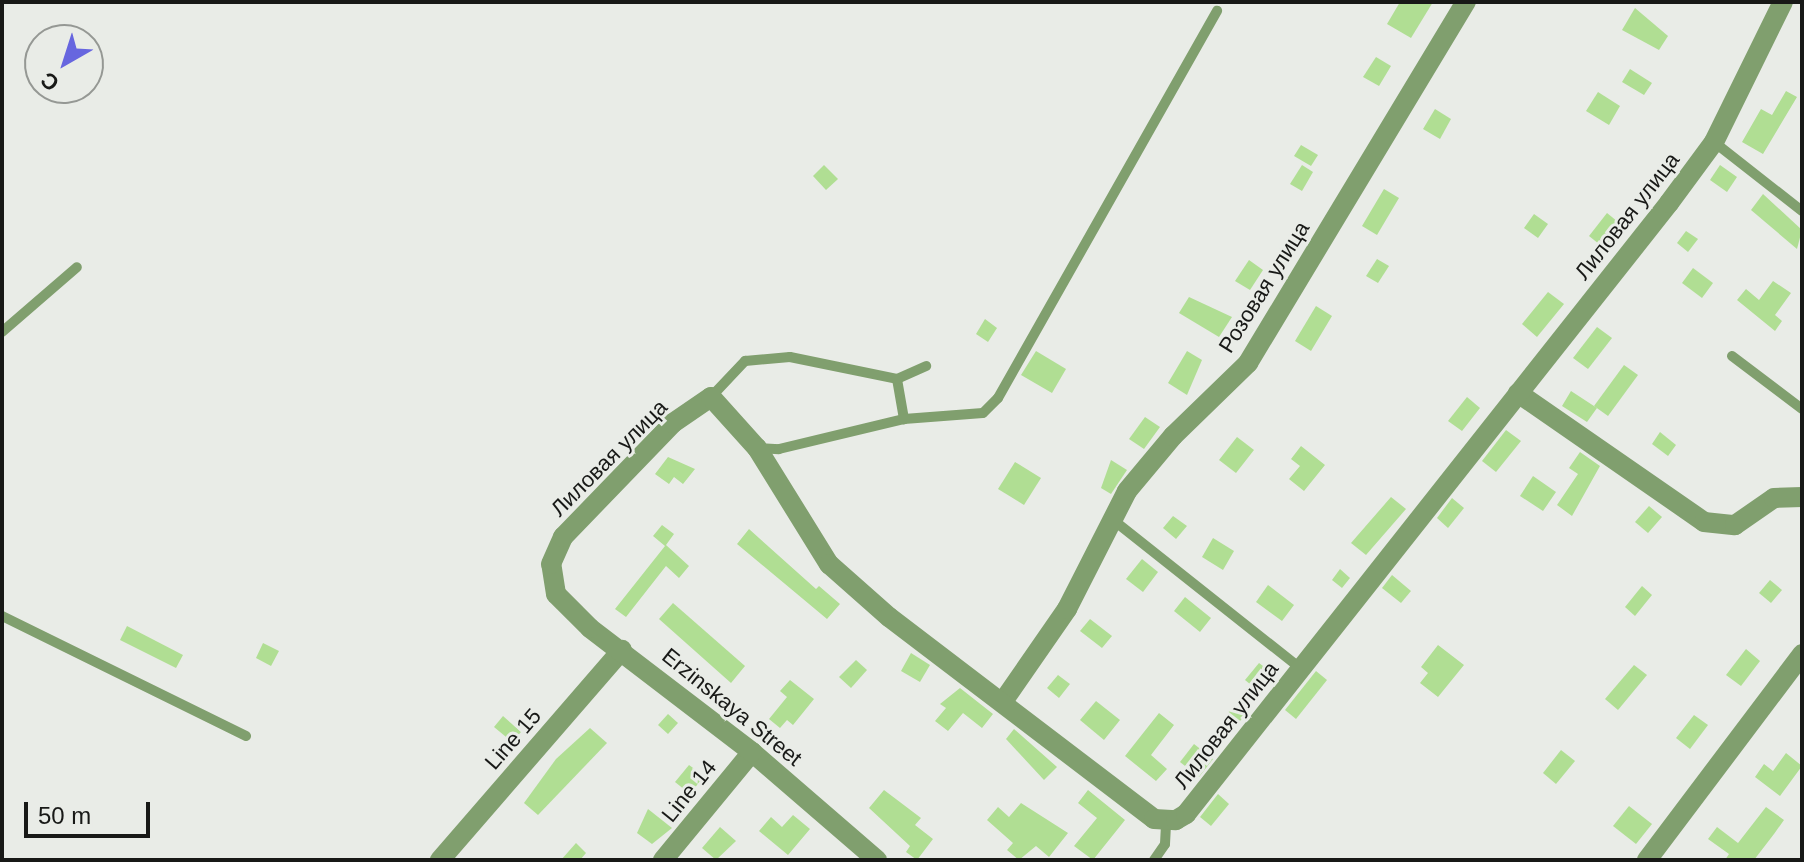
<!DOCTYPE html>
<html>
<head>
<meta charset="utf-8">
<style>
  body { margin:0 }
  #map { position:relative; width:1804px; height:862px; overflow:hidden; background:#e9ece7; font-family:Helvetica,sans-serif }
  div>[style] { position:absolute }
  .building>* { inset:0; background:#b0de93 }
  .service>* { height:10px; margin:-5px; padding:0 5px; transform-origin:5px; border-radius:5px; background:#809f6e }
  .minor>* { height:20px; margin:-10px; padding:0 10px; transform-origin:10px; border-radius:10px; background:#809f6e }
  span { translate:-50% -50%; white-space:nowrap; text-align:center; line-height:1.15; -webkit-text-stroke:6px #e9ece7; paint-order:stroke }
  .street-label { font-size:22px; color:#181917 }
  .frame { position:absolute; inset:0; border:4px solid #181917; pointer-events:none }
  .north { position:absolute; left:24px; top:24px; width:80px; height:80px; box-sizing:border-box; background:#e9ece7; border:2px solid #959894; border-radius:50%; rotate:219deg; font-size:22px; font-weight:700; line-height:32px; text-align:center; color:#181917 }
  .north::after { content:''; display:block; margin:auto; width:28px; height:36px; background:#6766df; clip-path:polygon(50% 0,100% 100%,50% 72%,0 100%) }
  .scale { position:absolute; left:24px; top:802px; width:126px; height:36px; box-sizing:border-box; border:4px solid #181917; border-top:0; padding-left:10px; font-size:24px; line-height:28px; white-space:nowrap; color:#181917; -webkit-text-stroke:6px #e9ece7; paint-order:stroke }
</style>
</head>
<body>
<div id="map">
  <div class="building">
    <i style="clip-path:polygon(1400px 2px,1433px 2px,1411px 38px,1387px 24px)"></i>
    <i style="clip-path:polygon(1635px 8px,1668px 36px,1659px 50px,1622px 30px)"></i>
    <i style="clip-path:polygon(1376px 57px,1391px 66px,1379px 86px,1363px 77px)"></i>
    <i style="clip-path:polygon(1630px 69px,1652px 83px,1644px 95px,1622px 82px)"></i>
    <i style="clip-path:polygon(1786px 91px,1797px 97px,1763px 154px,1742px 142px,1761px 109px,1772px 115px)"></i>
    <i style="clip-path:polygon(1598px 92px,1620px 106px,1609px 125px,1586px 111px)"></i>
    <i style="clip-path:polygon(1435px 109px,1451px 119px,1440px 139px,1423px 129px)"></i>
    <i style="clip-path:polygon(1301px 145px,1318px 155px,1311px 166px,1294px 156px)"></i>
    <i style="clip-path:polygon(824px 165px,838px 179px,826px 190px,813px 176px)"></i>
    <i style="clip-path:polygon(1302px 165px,1313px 172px,1302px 191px,1290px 184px)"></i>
    <i style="clip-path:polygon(1720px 165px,1737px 177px,1727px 192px,1710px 180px)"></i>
    <i style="clip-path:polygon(1384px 189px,1399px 198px,1377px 235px,1362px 226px)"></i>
    <i style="clip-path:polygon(1763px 194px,1802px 230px,1797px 249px,1751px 210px)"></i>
    <i style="clip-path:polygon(1607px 213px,1623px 226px,1604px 248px,1589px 236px)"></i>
    <i style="clip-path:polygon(1534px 214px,1548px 224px,1538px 238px,1524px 228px)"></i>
    <i style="clip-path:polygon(1686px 231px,1698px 239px,1688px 252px,1677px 243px)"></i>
    <i style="clip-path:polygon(1377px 259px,1389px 266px,1378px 283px,1366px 276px)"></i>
    <i style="clip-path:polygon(1249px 260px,1263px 270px,1250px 290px,1235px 281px)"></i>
    <i style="clip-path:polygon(1693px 268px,1713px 283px,1702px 298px,1682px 283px)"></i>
    <i style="clip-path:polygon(1773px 281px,1791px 293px,1775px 315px,1782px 321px,1775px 331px,1737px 300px,1746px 289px,1759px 300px)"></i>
    <i style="clip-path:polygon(1548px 292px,1564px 304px,1537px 337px,1522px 324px)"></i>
    <i style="clip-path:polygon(1189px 297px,1232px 317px,1219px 337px,1179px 313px)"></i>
    <i style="clip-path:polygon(1316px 306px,1332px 316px,1311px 351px,1295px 341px)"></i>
    <i style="clip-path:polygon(985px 319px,997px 328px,988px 342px,976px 334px)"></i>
    <i style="clip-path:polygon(1597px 327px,1612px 338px,1588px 369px,1573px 358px)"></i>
    <i style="clip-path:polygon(1036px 351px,1066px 369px,1052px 393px,1021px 375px)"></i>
    <i style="clip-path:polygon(1187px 351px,1202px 360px,1187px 395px,1168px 383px)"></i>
    <i style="clip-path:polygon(1624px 365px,1638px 375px,1608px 416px,1594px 406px)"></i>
    <i style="clip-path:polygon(1571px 391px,1597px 408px,1587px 422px,1562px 406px)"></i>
    <i style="clip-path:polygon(1467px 397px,1480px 408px,1462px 431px,1448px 421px)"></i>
    <i style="clip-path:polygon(1145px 417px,1160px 427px,1144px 449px,1129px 439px)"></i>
    <i style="clip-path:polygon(1506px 430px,1521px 441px,1496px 472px,1482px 461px)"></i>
    <i style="clip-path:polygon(1660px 432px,1676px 445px,1668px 456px,1652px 444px)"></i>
    <i style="clip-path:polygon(1237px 437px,1254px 450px,1236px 473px,1219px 460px)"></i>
    <i style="clip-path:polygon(1301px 446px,1325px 465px,1304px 491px,1289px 479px,1300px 466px,1291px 459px)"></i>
    <i style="clip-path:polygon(1580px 452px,1600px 466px,1572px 516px,1557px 505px,1578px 474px,1569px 468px)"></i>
    <i style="clip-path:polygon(668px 457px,695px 469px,683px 484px,674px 477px,669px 484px,655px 474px)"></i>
    <i style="clip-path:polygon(1111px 460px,1127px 470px,1111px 494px,1101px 488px)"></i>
    <i style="clip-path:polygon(1015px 462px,1041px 478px,1024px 505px,998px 489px)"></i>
    <i style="clip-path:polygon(1533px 476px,1556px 492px,1543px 511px,1520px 496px)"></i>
    <i style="clip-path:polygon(1391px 497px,1406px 509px,1366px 555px,1351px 543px)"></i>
    <i style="clip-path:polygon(1452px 498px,1464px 508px,1448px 528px,1437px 518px)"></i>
    <i style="clip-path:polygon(1649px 506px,1662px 517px,1648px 533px,1635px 522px)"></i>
    <i style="clip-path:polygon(1173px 516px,1187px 526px,1176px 539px,1163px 528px)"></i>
    <i style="clip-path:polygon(662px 525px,674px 534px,666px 545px,689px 566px,679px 578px,666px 566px,626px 617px,615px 609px,665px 546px,653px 536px)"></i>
    <i style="clip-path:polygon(749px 529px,816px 589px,819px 586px,840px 604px,827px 619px,737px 544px)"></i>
    <i style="clip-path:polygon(1213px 538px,1234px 551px,1223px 570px,1202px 557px)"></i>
    <i style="clip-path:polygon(1142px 559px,1158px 572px,1143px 592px,1126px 579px)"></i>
    <i style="clip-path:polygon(1340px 569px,1350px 578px,1342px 588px,1332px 580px)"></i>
    <i style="clip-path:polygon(1392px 575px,1411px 591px,1401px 603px,1382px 588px)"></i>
    <i style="clip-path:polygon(1770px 580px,1782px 590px,1771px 603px,1759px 593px)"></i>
    <i style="clip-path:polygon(1268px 585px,1294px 605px,1282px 621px,1256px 602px)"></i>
    <i style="clip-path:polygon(1642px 586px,1652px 595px,1635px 616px,1625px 607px)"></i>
    <i style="clip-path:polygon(1185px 597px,1211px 618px,1200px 632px,1174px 611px)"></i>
    <i style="clip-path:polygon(673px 603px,745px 666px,731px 683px,659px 619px)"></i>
    <i style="clip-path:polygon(1090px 619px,1112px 636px,1102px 648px,1080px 631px)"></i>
    <i style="clip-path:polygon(127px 626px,183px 655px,176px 668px,120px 640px)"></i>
    <i style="clip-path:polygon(263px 643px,279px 651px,271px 666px,256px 658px)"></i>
    <i style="clip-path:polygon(1438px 645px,1464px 665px,1438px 697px,1420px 683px,1428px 673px,1421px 667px)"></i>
    <i style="clip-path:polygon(1746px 649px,1760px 661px,1741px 686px,1726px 675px)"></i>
    <i style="clip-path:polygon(911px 653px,930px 665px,920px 682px,901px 671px)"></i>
    <i style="clip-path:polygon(856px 660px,867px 670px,851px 688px,839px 677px)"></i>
    <i style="clip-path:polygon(1259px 663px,1275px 675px,1261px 693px,1245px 680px)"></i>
    <i style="clip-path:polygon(1634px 665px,1647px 675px,1618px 710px,1605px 699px)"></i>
    <i style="clip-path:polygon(1316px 671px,1327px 680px,1296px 719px,1285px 710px)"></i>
    <i style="clip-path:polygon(1058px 675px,1070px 684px,1059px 698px,1047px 688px)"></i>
    <i style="clip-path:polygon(790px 680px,814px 699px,793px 725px,787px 720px,780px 728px,769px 719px,787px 697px,780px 691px)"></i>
    <i style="clip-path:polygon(960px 688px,993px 714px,982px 728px,963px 713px,948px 731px,935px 721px,946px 708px,940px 704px)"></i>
    <i style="clip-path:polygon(1096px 701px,1120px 720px,1104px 740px,1080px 720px)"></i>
    <i style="clip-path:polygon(1234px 705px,1246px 714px,1234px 728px,1223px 719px)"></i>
    <i style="clip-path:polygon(1159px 713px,1174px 725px,1151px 755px,1167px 769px,1156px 781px,1125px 756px)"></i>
    <i style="clip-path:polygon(668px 714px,678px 723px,668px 734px,658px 725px)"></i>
    <i style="clip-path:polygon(1694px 715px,1708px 725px,1690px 749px,1676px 738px)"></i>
    <i style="clip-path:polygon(503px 716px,521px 732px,512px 742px,494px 727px)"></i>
    <i style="clip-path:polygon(590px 728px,607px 743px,538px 815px,524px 803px,556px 759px)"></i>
    <i style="clip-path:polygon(1014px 729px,1057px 767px,1044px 780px,1006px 739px)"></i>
    <i style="clip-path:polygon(1194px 744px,1213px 759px,1199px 777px,1180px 762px)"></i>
    <i style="clip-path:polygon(1561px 750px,1575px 761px,1556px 784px,1543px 773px)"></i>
    <i style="clip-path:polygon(1786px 753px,1802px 766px,1780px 796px,1755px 777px,1764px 764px,1773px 771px)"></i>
    <i style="clip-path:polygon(689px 765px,704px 776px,690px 794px,675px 782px)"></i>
    <i style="clip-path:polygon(884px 790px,921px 818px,915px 825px,933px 839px,917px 860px,906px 852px,910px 846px,869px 808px)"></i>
    <i style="clip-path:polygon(1088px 790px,1125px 820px,1093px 860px,1074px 846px,1097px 818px,1078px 803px)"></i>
    <i style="clip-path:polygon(1218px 794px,1229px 804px,1211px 826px,1200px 817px)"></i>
    <i style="clip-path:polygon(1021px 803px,1068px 833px,1049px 857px,1036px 846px,1019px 860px,1007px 850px,1013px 843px,987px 820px,998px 807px,1009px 817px)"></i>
    <i style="clip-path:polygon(1629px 806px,1652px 824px,1636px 844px,1613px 826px)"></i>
    <i style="clip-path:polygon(1766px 807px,1784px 820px,1774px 834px,1754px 860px,1725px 860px,1729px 854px,1708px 839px,1717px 827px,1738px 843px)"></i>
    <i style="clip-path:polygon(648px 809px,672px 828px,652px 844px,637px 833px)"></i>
    <i style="clip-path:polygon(793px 815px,810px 829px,788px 855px,759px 831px,771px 817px,782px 827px)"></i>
    <i style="clip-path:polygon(720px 827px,736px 841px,716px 860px,702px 848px)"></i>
    <i style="clip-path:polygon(576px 843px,586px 853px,580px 860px,561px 860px)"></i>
  </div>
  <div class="service">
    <i style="left:1714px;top:142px;width:112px;rotate:38.1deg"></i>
    <i style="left:2px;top:332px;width:99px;rotate:-40.9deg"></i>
    <i style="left:1732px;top:356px;width:88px;rotate:37.1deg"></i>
    <i style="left:897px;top:379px;width:41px;rotate:80.1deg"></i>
    <i style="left:711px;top:397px;width:50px;rotate:-46.6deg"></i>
    <i style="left:745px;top:361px;width:45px;rotate:-5.1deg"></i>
    <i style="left:790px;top:357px;width:109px;rotate:11.6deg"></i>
    <i style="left:897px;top:379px;width:32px;rotate:-24deg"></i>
    <i style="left:757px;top:448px;width:22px;rotate:3deg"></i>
    <i style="left:779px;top:449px;width:129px;rotate:-13.5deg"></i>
    <i style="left:904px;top:419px;width:79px;rotate:-4.3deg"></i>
    <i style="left:983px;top:413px;width:21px;rotate:-45deg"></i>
    <i style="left:998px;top:398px;width:445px;rotate:-60.5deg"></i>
    <i style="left:1112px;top:519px;width:241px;rotate:38.4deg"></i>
    <i style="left:2px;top:616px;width:272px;rotate:26.2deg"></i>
    <i style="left:1154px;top:860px;width:19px;rotate:-55deg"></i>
    <i style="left:1165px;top:844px;width:22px;rotate:-87deg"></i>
  </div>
  <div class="minor">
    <i style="left:1518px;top:393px;width:226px;rotate:34.7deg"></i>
    <i style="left:1704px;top:522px;width:31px;rotate:6deg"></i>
    <i style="left:1735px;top:525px;width:47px;rotate:-34.7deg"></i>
    <i style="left:1774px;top:498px;width:28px;rotate:-2deg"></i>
    <i style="left:1004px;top:700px;width:111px;rotate:-55.3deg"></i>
    <i style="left:1067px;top:609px;width:132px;rotate:-63deg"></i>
    <i style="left:1127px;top:491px;width:72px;rotate:-50.1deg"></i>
    <i style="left:1173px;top:436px;width:105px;rotate:-44.2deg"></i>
    <i style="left:1248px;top:363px;width:422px;rotate:-58.9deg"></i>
    <i style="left:440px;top:860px;width:278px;rotate:-49.1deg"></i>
    <i style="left:663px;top:860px;width:140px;rotate:-50.5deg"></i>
    <i style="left:877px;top:860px;width:165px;rotate:-139.2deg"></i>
    <i style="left:752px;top:752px;width:204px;rotate:-142.6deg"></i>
    <i style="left:590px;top:628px;width:48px;rotate:-135deg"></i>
    <i style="left:556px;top:594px;width:30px;rotate:-99deg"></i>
    <i style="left:551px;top:564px;width:30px;rotate:-66deg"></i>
    <i style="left:563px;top:537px;width:158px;rotate:-46deg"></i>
    <i style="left:673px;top:423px;width:46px;rotate:-34.4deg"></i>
    <i style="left:711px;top:397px;width:69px;rotate:48deg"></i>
    <i style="left:757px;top:448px;width:137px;rotate:58.2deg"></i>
    <i style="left:829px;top:564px;width:80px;rotate:41.5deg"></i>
    <i style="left:889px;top:617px;width:333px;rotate:37.3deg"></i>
    <i style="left:1154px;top:819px;width:22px;rotate:3deg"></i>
    <i style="left:1176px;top:820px;width:12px;rotate:-31deg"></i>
    <i style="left:1186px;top:814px;width:779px;rotate:-51.67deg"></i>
    <i style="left:1669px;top:203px;width:76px;rotate:-53.6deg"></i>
    <i style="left:1714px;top:142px;width:156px;rotate:-63.8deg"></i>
    <i style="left:1647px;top:860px;width:258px;rotate:-53deg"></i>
  </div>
  <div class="street-label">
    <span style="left:1627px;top:216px;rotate:-52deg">Лиловая улица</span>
    <span style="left:1264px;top:287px;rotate:-58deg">Розовая улица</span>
    <span style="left:609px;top:458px;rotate:-45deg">Лиловая улица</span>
    <span style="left:732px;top:707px;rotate:39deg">Erzinskaya Street</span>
    <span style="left:1226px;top:725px;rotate:-52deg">Лиловая улица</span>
    <span style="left:513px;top:739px;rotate:-49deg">Line 15</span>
    <span style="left:689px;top:791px;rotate:-51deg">Line 14</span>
  </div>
  <div class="frame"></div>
  <div class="north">С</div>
  <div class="scale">50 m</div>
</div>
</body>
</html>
